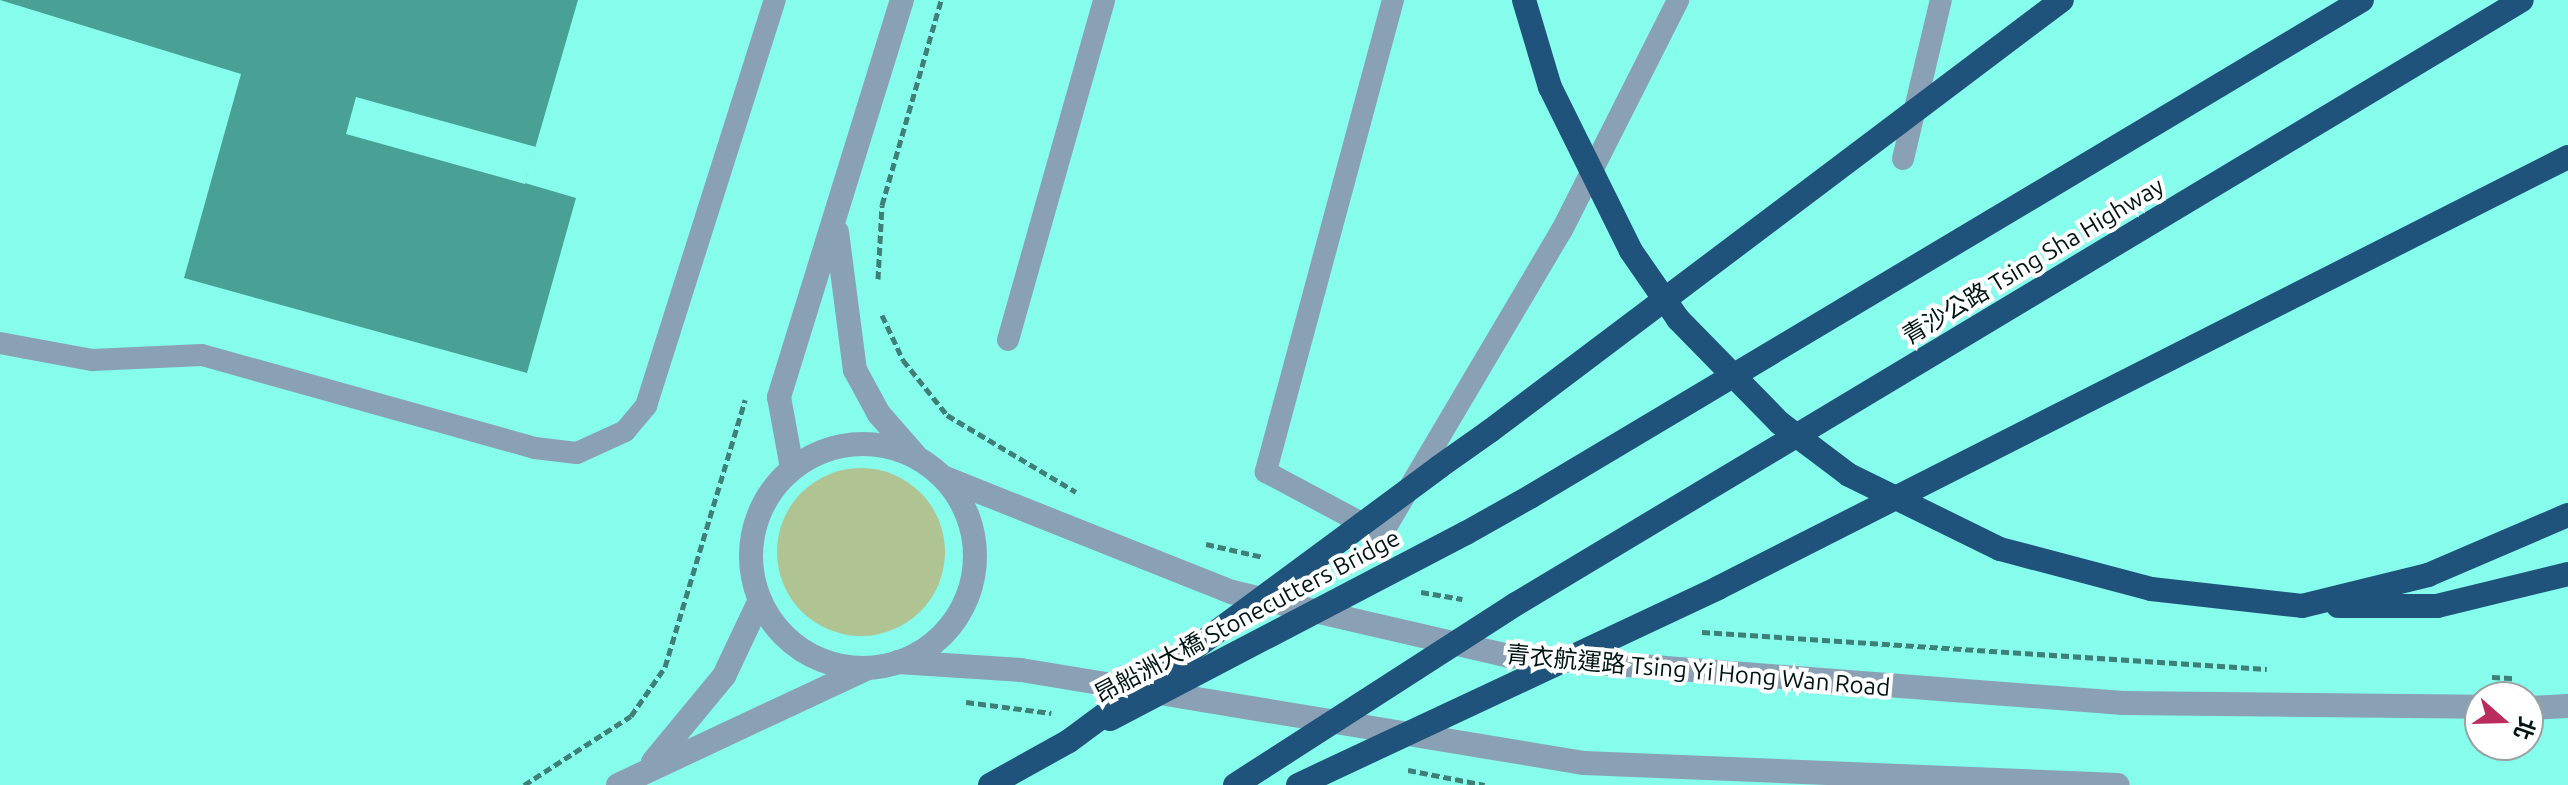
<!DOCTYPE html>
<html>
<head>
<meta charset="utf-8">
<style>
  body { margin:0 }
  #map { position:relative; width:2568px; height:785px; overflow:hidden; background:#86fced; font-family:Ubuntu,"Noto Sans TC",sans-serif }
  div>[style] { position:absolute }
  .green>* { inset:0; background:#b0c393 }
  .round { border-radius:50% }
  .water>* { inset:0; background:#49a196 }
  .pier>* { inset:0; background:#86fced }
  .path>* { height:5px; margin-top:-2.5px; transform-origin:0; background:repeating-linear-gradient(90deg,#3e8078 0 8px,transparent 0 12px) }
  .lane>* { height:22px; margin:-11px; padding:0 11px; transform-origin:11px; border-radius:11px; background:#8aa1b5 }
  .street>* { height:24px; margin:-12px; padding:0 12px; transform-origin:12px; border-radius:12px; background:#8aa1b5 }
  .street>.ring { margin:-12px; padding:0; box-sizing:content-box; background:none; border:24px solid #8aa1b5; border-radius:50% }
  .highway>* { height:24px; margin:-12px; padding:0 12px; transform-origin:12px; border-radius:12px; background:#20537b }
  .highway-bridge>* { height:24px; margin:-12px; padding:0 12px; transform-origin:12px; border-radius:12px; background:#20537b }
  span { translate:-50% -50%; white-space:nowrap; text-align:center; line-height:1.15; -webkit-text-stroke:8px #fff; paint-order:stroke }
  .street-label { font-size:24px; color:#001614 }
  .north { position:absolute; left:2464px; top:681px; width:80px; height:80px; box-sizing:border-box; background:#fff; border:2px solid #99a2a1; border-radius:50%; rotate:110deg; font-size:22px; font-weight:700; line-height:32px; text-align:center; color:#001614 }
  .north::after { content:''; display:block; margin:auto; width:28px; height:36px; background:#ba2c5e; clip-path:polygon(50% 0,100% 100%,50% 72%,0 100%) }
</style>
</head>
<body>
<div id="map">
  <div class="green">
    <i class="round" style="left:777px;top:468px;width:168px;height:168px"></i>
  </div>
  <div class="water">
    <i style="clip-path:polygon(0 0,578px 0,525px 183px,576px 198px,527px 373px,184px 278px,241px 74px)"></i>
  </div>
  <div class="pier">
    <i style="clip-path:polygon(356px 97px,536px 147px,525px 184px,346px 134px)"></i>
  </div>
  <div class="path">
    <i style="left:878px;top:279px;width:74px;rotate:-86.9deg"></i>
    <i style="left:882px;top:205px;width:213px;rotate:-73.9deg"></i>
    <i style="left:882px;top:315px;width:50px;rotate:65deg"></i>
    <i style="left:903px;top:360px;width:70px;rotate:51.3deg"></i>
    <i style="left:947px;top:415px;width:150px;rotate:30.8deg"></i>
    <i style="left:1206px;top:544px;width:58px;rotate:12.8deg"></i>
    <i style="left:1421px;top:592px;width:42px;rotate:9.7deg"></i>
    <i style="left:1702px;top:632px;width:566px;rotate:3.75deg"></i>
    <i style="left:2492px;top:677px;width:22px;rotate:3deg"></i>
    <i style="left:966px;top:702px;width:86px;rotate:7.4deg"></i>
    <i style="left:1408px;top:770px;width:78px;rotate:11deg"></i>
    <i style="left:524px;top:785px;width:127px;rotate:-32.8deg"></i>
    <i style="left:631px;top:716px;width:60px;rotate:-55.2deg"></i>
    <i style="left:665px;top:667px;width:279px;rotate:-73.3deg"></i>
  </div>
  <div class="lane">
    <i style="left:1393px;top:0;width:489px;rotate:105.1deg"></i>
    <i style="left:1266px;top:472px;width:132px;rotate:28.1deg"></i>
    <i style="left:1382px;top:534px;width:353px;rotate:-59.4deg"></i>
    <i style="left:1562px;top:230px;width:258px;rotate:-63.2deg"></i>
    <i style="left:1903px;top:159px;width:163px;rotate:-76.6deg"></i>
    <i style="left:1008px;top:340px;width:353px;rotate:-74.2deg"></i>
    <i style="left:0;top:343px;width:94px;rotate:10.5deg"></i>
    <i style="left:92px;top:360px;width:110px;rotate:-2.6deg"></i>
    <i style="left:202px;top:355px;width:346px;rotate:15.6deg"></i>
    <i style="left:535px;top:448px;width:42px;rotate:6.8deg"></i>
    <i style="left:577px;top:453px;width:53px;rotate:-24.6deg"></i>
    <i style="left:625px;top:431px;width:33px;rotate:-50deg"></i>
    <i style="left:646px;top:406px;width:426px;rotate:-72.4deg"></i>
  </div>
  <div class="street">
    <i style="left:837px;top:232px;width:139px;rotate:82.6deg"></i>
    <i style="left:855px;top:370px;width:50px;rotate:61.4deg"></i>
    <i style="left:879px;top:414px;width:55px;rotate:48.7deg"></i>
    <i class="ring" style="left:751px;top:444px;width:200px;height:200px"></i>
    <i style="left:792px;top:468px;width:72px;rotate:-100.4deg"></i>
    <i style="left:779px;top:397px;width:416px;rotate:-72.8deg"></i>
    <i style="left:945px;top:478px;width:309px;rotate:21.7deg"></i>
    <i style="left:1232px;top:592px;width:284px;rotate:13deg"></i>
    <i style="left:1509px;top:656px;width:616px;rotate:4.38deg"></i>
    <i style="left:2123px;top:703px;width:357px;rotate:0.6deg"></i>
    <i style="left:898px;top:662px;width:123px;rotate:3.7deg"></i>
    <i style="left:1021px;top:670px;width:571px;rotate:9.38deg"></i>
    <i style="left:1584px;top:763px;width:534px;rotate:2.36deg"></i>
    <i style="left:2528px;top:708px;width:40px;rotate:-2.9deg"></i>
    <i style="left:653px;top:762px;width:112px;rotate:-50.5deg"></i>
    <i style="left:724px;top:676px;width:84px;rotate:-64.7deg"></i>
    <i style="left:618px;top:785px;width:274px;rotate:-25.1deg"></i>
  </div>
  <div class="highway">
    <i style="left:1439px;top:467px;width:62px;rotate:-35.2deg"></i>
    <i style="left:1466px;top:533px;width:73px;rotate:-29.4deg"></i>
    <i style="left:2302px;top:606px;width:130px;rotate:-13.8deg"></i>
    <i style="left:2428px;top:575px;width:152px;rotate:-23.2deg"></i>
    <i style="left:2338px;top:606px;width:99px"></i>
    <i style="left:2437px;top:606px;width:135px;rotate:-13.7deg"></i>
    <i style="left:990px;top:785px;width:90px;rotate:-29.1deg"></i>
  </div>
  <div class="highway-bridge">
    <i style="left:1524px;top:0;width:91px;rotate:73.4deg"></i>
    <i style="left:1550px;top:87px;width:183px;rotate:63.7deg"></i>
    <i style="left:1631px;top:251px;width:83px;rotate:55.3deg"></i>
    <i style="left:1678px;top:319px;width:146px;rotate:45.6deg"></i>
    <i style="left:1780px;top:423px;width:86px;rotate:37deg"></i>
    <i style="left:1849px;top:475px;width:168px;rotate:26.1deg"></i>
    <i style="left:2000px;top:549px;width:156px;rotate:14.8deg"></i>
    <i style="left:2151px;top:589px;width:152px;rotate:6.4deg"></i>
    <i style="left:1490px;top:431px;width:716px;rotate:-37deg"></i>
    <i style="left:1530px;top:497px;width:969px;rotate:-30.85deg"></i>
    <i style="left:1110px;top:719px;width:402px;rotate:-27.6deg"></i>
    <i style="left:1069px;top:741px;width:460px;rotate:-36.5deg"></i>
    <i style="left:1235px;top:785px;width:334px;rotate:-32.8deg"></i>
    <i style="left:1516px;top:604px;width:1173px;rotate:-30.98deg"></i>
    <i style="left:1298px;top:785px;width:464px;rotate:-25.1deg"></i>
    <i style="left:1718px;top:588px;width:953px;rotate:-26.89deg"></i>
  </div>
  <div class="street-label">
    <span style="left:2033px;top:261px;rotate:-31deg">青沙公路 Tsing Sha Highway</span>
    <span style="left:1247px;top:616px;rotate:-28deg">昂船洲大橋 Stonecutters Bridge</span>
    <span style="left:1698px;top:671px;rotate:5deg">青衣航運路 Tsing Yi Hong Wan Road</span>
  </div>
  <div class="north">北</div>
</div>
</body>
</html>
